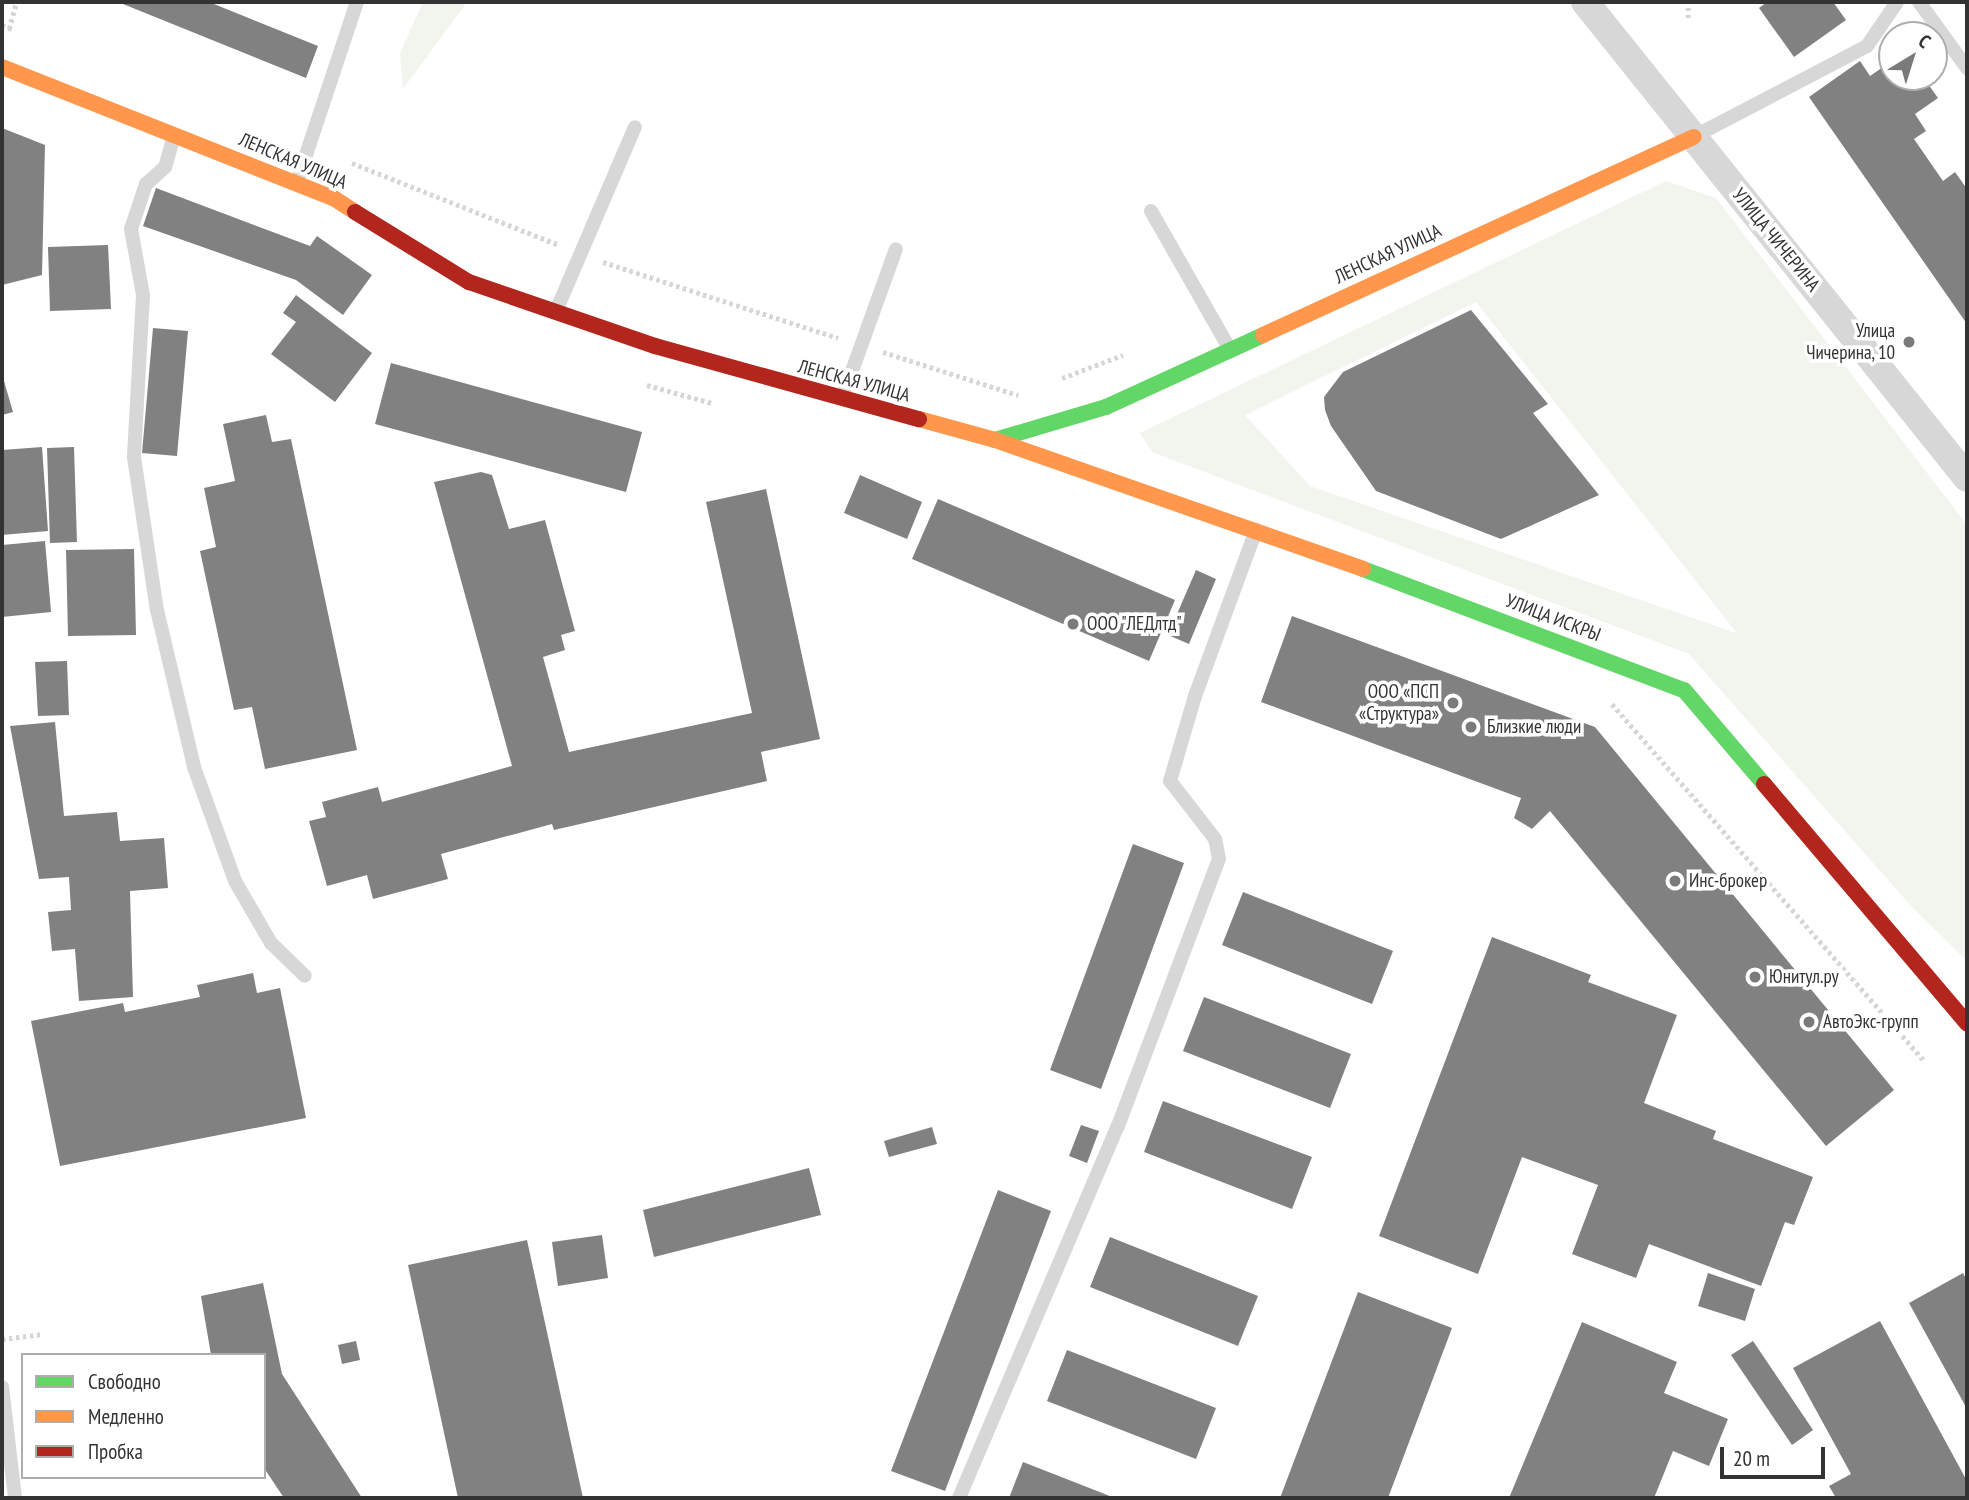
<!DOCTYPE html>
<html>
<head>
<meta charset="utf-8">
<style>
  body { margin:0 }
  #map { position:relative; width:1969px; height:1500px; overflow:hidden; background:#fff; font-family:"PT Sans Narrow",sans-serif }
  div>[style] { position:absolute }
  .green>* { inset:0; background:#f1f5ed }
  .building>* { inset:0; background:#818181 }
  .path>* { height:4.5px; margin-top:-2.25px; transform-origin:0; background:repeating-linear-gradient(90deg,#d6d6d6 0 3.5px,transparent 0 7px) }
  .lane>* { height:14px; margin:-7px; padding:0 7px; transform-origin:7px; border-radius:7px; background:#d7d7d7 }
  .street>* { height:28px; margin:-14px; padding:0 14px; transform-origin:14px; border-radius:14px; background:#d7d7d7 }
  .fast>* { height:16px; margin:-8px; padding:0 8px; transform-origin:8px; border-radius:8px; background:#63d668 }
  .slow>* { height:16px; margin:-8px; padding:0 8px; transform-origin:8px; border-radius:8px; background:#ff974d }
  .jam>* { height:16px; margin:-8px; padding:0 8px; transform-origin:8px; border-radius:8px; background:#b3261e }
  .dots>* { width:19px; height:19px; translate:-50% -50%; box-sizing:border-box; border:4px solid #fff; border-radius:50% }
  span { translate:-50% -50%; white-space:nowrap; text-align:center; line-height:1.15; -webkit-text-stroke:7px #fff; paint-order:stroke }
  .street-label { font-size:19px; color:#333 }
  .poi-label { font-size:19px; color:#333 }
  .right { translate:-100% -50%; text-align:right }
  .left { translate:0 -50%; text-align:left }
  .frame { position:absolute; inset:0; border:4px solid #333; pointer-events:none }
  .legend { position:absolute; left:21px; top:1353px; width:245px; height:126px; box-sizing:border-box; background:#fff; border:2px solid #adadad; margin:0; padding:9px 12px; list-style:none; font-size:21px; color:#333 }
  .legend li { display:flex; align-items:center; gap:14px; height:35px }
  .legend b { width:35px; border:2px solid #adadad }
  .north { position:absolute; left:1878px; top:21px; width:70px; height:70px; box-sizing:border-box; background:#fff; border:2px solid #adadad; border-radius:50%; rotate:38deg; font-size:19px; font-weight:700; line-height:28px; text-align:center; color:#333 }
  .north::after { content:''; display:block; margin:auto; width:24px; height:32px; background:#7a7a7a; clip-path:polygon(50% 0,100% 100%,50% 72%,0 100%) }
  .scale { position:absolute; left:1720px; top:1447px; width:105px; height:32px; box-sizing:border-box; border:4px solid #333; border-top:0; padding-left:9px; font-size:21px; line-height:24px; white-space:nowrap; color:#333; -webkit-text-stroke:5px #fff; paint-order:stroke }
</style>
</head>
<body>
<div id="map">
  <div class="green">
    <i style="clip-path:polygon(423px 2px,467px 2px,403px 89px,400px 53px)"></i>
    <i style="clip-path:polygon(evenodd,1666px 181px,1716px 198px,1967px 525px,1967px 961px,1911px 906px,1689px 654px,1152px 452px,1140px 433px,1666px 181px,1476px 302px,1736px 632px,1736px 633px,1310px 486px,1245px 415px,1476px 302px)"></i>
  </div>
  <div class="building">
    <i style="clip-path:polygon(118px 2px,209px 2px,318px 46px,306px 78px)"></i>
    <i style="clip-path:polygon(1767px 2px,1833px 2px,1846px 20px,1794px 57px,1759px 8px)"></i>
    <i style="clip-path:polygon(1860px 61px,1870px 76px,1883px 67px,1894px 84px,1905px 77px,1923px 77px,1938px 98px,1915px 114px,1926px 131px,1914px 139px,1943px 181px,1955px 172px,1967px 189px,1967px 324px,1809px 97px)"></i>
    <i style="clip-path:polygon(2px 128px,45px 145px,42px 275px,2px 285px)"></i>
    <i style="clip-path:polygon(156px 188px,310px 246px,317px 236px,372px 275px,343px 315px,296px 280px,143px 226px)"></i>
    <i style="clip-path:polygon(108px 245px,111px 309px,50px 311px,48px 247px)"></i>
    <i style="clip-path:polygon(296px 295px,372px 353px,335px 402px,271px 354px,296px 322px,283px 313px)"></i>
    <i style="clip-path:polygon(1471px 310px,1548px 404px,1533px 413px,1599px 495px,1501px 539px,1376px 491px,1331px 426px,1325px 410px,1324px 397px,1343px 372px)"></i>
    <i style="clip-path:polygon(153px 328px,188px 331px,177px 456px,142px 453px)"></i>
    <i style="clip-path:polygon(391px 363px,642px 432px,626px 492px,375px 424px)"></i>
    <i style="clip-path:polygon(2px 374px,13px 412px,2px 415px)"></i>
    <i style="clip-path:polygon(266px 415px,272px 442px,291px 439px,357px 750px,265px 769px,252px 707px,234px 710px,200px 551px,216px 547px,204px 488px,235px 481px,223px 424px)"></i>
    <i style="clip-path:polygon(42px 447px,48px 531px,2px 535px,2px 450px)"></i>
    <i style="clip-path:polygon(74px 447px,77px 542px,50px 543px,47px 448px)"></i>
    <i style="clip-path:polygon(481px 472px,492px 475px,509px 529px,545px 520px,575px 631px,561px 635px,565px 650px,543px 657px,569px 752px,752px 713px,706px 502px,766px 489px,820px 739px,761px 752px,767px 781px,554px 830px,552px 824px,441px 854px,448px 879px,373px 899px,367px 875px,327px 886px,309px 821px,326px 817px,322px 802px,378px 787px,382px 802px,512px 766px,434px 482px)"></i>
    <i style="clip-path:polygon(860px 475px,922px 502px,907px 539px,844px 513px)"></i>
    <i style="clip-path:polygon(938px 499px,1175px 600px,1149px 661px,912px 559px)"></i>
    <i style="clip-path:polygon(45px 541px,51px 612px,2px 617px,2px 545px)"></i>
    <i style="clip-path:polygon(134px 549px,136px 635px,68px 636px,66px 550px)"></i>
    <i style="clip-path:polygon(1196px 570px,1216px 579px,1189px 644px,1168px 635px)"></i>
    <i style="clip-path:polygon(1292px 616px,1595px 727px,1894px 1090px,1826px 1146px,1550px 811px,1532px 829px,1514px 818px,1521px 798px,1261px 702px)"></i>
    <i style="clip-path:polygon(67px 661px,69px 715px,38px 716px,35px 662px)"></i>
    <i style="clip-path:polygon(55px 722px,64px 816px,117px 812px,120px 841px,164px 838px,168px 888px,130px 891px,133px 997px,79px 1001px,75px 949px,52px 951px,48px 912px,71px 910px,69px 877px,39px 879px,10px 726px)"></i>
    <i style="clip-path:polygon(1133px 844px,1184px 863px,1101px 1089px,1050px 1070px)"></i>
    <i style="clip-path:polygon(1243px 892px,1393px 951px,1372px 1004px,1222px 945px)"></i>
    <i style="clip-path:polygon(1492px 937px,1591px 975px,1588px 982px,1677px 1015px,1644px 1103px,1716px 1131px,1713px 1139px,1813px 1177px,1794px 1225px,1785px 1222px,1761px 1286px,1649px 1244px,1636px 1278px,1572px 1254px,1598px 1185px,1522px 1157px,1478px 1274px,1379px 1236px)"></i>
    <i style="clip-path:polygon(253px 973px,257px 993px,280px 988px,306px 1118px,60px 1166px,31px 1021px,123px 1003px,125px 1012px,200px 997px,197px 985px)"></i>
    <i style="clip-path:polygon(1204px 997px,1351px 1054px,1330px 1108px,1183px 1051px)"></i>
    <i style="clip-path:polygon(1163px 1101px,1312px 1157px,1292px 1209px,1144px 1152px)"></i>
    <i style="clip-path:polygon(1081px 1125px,1099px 1131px,1087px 1163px,1069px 1156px)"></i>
    <i style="clip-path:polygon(932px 1127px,937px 1144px,889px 1157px,884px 1141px)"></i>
    <i style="clip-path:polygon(809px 1168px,821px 1215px,654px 1257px,643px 1210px)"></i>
    <i style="clip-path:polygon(998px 1190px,1051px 1211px,945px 1491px,891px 1471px)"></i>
    <i style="clip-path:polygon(602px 1235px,608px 1278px,558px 1286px,552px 1242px)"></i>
    <i style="clip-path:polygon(1110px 1237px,1258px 1296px,1238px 1346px,1090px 1287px)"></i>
    <i style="clip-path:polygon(527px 1240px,583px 1498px,458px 1498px,408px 1265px)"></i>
    <i style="clip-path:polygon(1708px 1273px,1755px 1289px,1745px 1321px,1698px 1306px)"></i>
    <i style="clip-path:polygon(1963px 1273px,1967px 1281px,1967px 1409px,1909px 1303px)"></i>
    <i style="clip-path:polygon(263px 1283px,282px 1374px,362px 1498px,284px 1498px,264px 1468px,264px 1355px,211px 1355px,201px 1296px)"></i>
    <i style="clip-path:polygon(1358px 1292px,1452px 1328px,1388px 1498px,1280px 1498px)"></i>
    <i style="clip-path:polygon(1880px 1321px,1967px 1481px,1967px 1498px,1836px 1498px,1829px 1486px,1851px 1474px,1793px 1368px)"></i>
    <i style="clip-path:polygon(1582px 1322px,1677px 1362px,1664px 1393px,1728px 1419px,1709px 1466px,1673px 1451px,1654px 1498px,1509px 1498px)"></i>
    <i style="clip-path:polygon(356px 1341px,360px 1360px,342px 1364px,338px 1345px)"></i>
    <i style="clip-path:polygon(1753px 1341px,1813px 1430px,1792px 1445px,1731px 1355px)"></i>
    <i style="clip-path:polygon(1067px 1350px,1216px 1408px,1196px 1459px,1047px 1401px)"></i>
    <i style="clip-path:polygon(1023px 1462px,1115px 1498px,1009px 1498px)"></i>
  </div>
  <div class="path">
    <i style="left:1688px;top:18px;width:16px;rotate:-90deg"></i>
    <i style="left:2px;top:25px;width:11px;rotate:22deg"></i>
    <i style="left:9px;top:29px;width:28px;rotate:-75deg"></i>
    <i style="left:352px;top:163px;width:223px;rotate:21.6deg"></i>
    <i style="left:603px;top:262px;width:247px;rotate:17.9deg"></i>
    <i style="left:883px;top:352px;width:142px;rotate:17.7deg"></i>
    <i style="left:1062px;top:378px;width:65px;rotate:-20.7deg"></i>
    <i style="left:647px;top:385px;width:67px;rotate:15.5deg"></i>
    <i style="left:1612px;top:704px;width:475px;rotate:48.8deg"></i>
    <i style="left:2px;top:1339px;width:39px;rotate:-7deg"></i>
  </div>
  <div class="lane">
    <i style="left:1919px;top:2px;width:82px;rotate:54deg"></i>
    <i style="left:174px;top:136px;width:32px;rotate:106deg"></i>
    <i style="left:165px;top:167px;width:25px;rotate:138deg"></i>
    <i style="left:146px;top:184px;width:47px;rotate:108.4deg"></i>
    <i style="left:131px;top:229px;width:67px;rotate:79.7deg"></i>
    <i style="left:143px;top:295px;width:162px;rotate:93.2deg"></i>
    <i style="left:134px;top:457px;width:155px;rotate:81.5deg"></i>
    <i style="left:157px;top:610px;width:161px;rotate:76.7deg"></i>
    <i style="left:194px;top:767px;width:121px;rotate:70.2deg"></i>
    <i style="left:235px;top:881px;width:72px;rotate:59.9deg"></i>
    <i style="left:271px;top:943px;width:47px;rotate:44.1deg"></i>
    <i style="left:1695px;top:136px;width:194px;rotate:-27.6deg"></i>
    <i style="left:1867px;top:46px;width:53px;rotate:-55.7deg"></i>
    <i style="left:297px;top:182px;width:190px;rotate:-71.6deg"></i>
    <i style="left:1151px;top:211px;width:158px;rotate:60.3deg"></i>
    <i style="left:556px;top:311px;width:200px;rotate:-66.8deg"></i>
    <i style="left:843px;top:396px;width:156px;rotate:-70.2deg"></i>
    <i style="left:2px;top:1387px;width:112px;rotate:83.3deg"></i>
    <i style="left:959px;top:1498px;width:405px;rotate:-66.9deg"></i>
    <i style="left:1118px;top:1126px;width:285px;rotate:-69.3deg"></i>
    <i style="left:1219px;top:859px;width:20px;rotate:-101deg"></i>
    <i style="left:1215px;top:839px;width:73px;rotate:-127.8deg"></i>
    <i style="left:1170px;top:781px;width:89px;rotate:-73.6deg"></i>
    <i style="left:1195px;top:696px;width:177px;rotate:-69.8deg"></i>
  </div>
  <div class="street">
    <i style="left:1585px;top:2px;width:610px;rotate:51.25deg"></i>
  </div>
  <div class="fast">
    <i style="left:995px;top:440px;width:116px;rotate:-16.6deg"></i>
    <i style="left:1106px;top:407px;width:173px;rotate:-24.6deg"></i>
    <i style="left:1363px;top:569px;width:343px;rotate:20.7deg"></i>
    <i style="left:1684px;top:690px;width:123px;rotate:49.6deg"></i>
  </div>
  <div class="slow">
    <i style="left:2px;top:67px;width:358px;rotate:21.6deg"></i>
    <i style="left:335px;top:199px;width:24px;rotate:33deg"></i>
    <i style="left:1263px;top:335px;width:474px;rotate:-24.7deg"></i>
    <i style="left:919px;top:419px;width:79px;rotate:15.4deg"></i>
    <i style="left:995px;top:440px;width:390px;rotate:19.3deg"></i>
  </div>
  <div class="jam">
    <i style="left:355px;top:212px;width:134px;rotate:31.6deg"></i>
    <i style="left:469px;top:282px;width:197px;rotate:19deg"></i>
    <i style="left:655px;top:346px;width:274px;rotate:15.5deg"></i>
    <i style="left:1764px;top:784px;width:314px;rotate:49.7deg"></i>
  </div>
  <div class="dots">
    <i style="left:1909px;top:342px;background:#7a7a7a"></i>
    <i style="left:1073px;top:624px;background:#7a7a7a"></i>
    <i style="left:1453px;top:703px;background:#7a7a7a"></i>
    <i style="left:1471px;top:727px;background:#7a7a7a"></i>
    <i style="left:1675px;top:881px;background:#7a7a7a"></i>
    <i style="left:1755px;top:977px;background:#7a7a7a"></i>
    <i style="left:1809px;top:1022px;background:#7a7a7a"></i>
  </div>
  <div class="street-label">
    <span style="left:293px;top:161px;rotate:23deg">ЛЕНСКАЯ УЛИЦА</span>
    <span style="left:1776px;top:240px;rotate:51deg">УЛИЦА ЧИЧЕРИНА</span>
    <span style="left:1388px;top:254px;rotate:-25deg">ЛЕНСКАЯ УЛИЦА</span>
    <span style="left:854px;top:381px;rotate:15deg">ЛЕНСКАЯ УЛИЦА</span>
    <span style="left:1553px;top:618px;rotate:21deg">УЛИЦА ИСКРЫ</span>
  </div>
  <div class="poi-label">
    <span class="right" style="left:1895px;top:342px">Улица<br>Чичерина, 10</span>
    <span class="left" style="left:1087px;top:624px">ООО "ЛЕДлтд"</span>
    <span class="right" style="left:1439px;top:703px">ООО «ПСП<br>«Структура»</span>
    <span class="left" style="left:1487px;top:727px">Близкие люди</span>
    <span class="left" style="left:1689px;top:881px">Инс-брокер</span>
    <span class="left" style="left:1769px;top:977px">Юнитул.ру</span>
    <span class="left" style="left:1823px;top:1022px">АвтоЭкс-групп</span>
  </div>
  <div class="frame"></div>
  <ul class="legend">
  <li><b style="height:9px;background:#63d668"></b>Свободно</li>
  <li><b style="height:9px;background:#ff974d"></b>Медленно</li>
  <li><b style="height:9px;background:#b3261e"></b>Пробка</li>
  </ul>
  <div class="north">С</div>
  <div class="scale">20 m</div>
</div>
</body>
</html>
